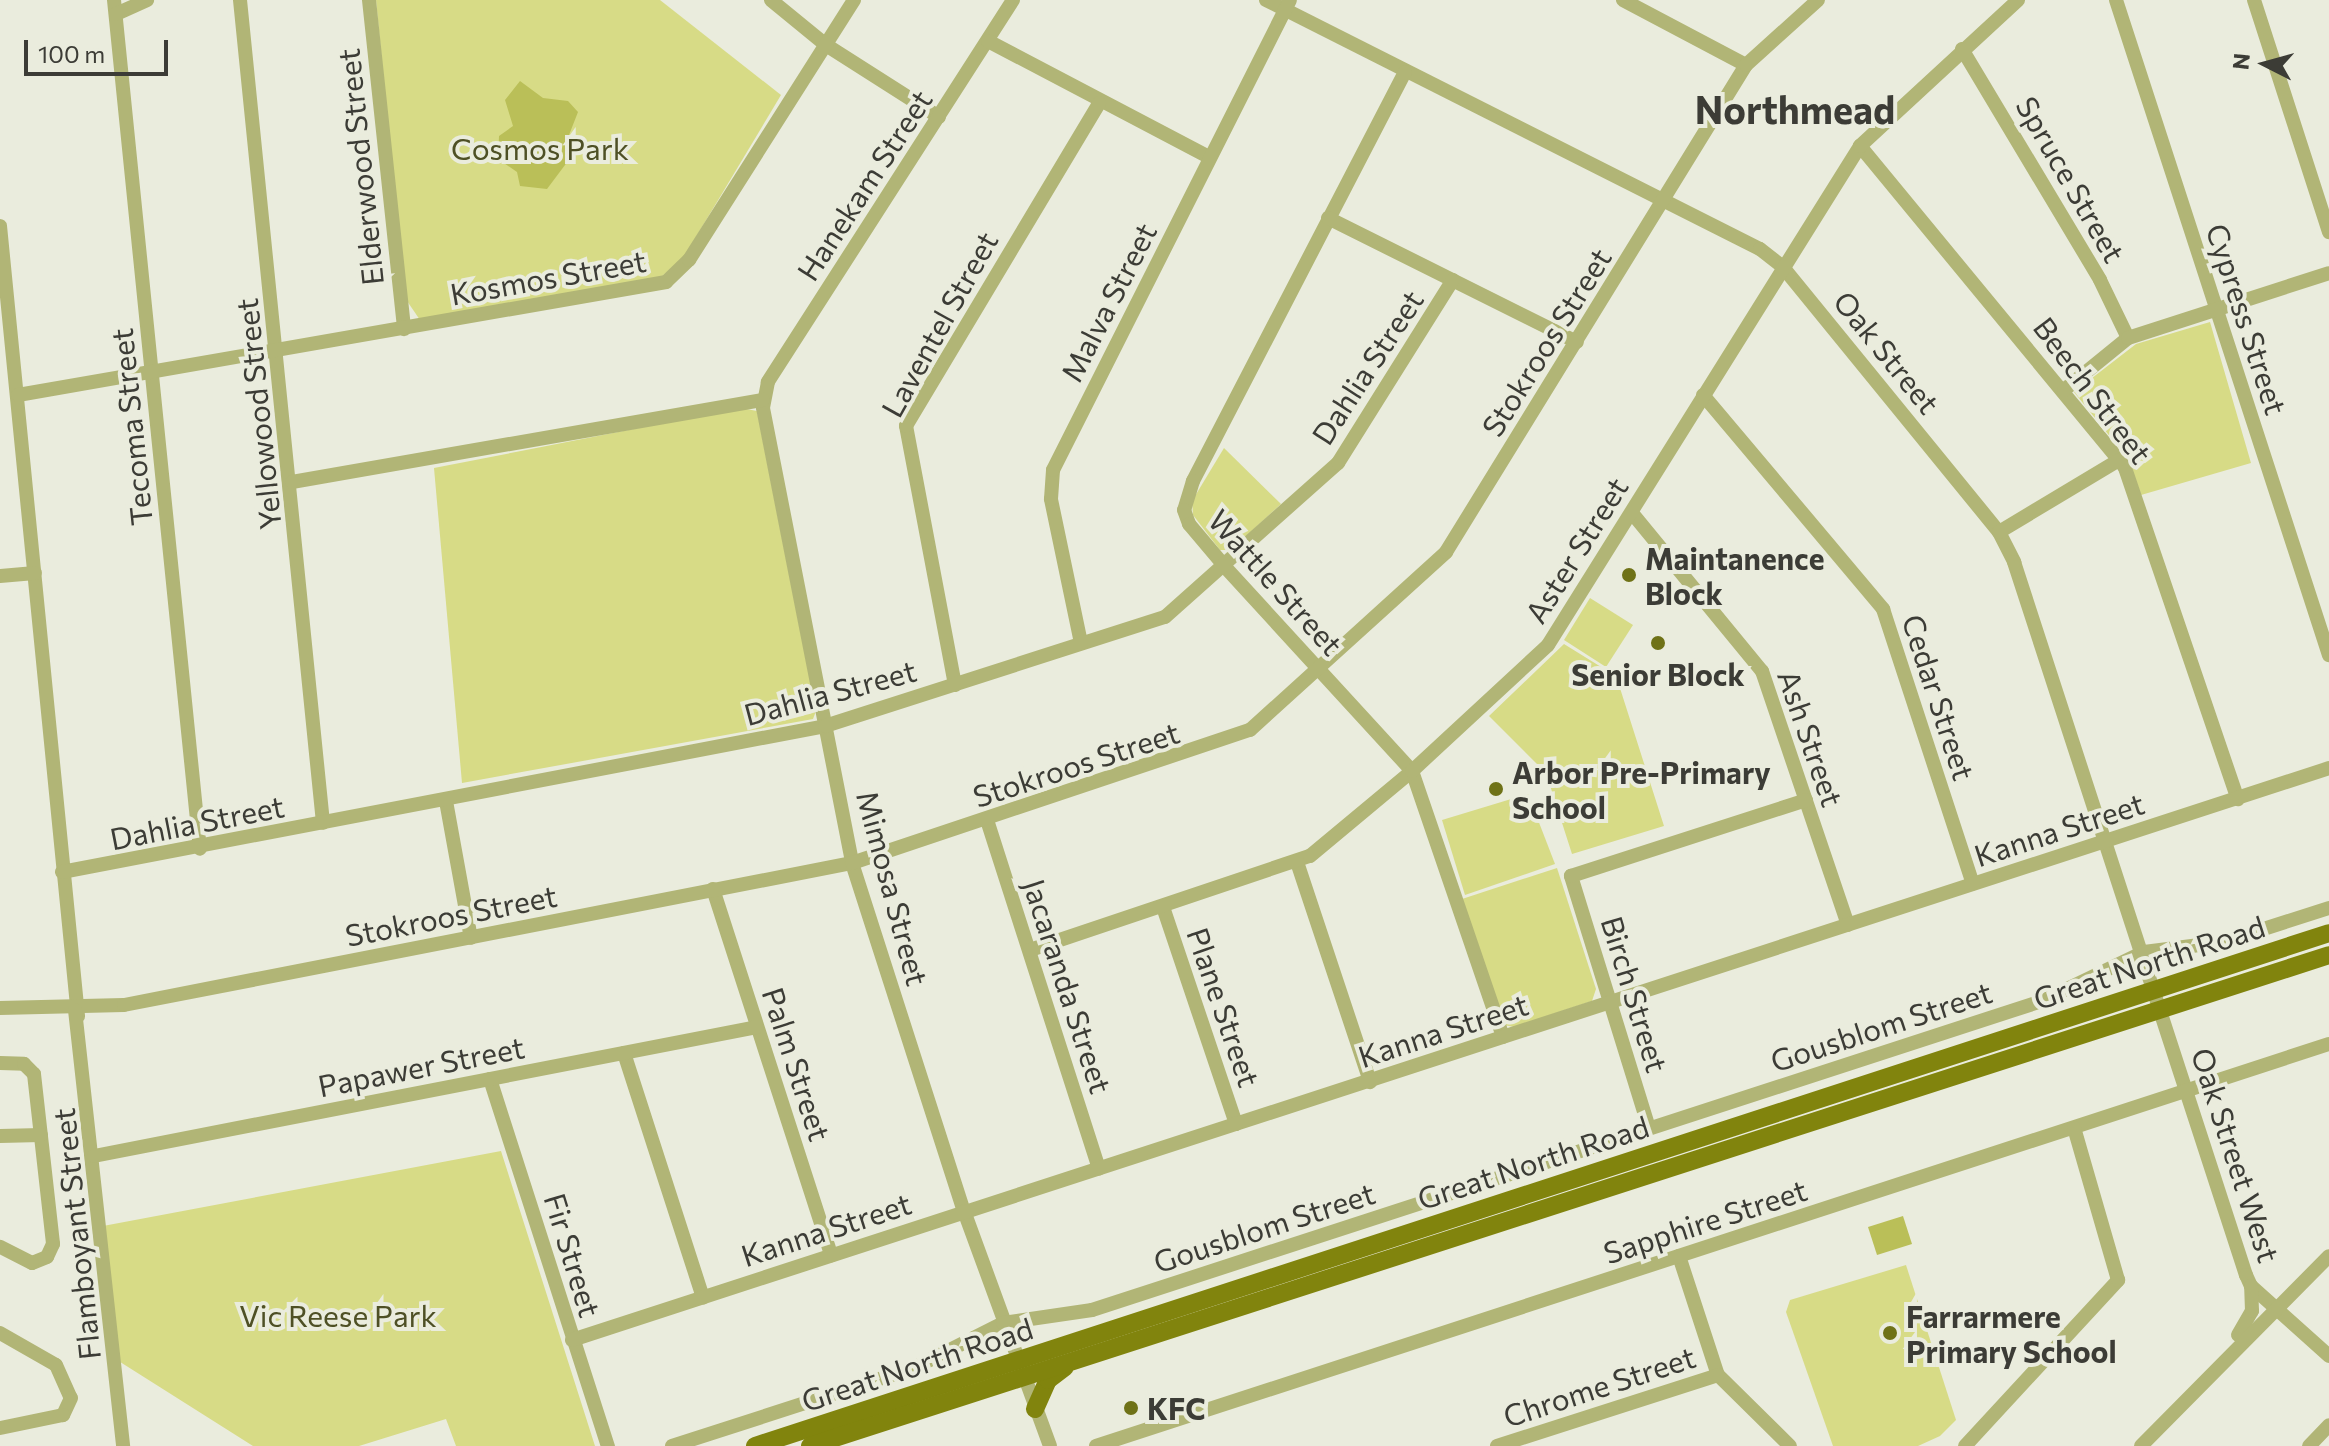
<!DOCTYPE html>
<html>
<head>
<meta charset="utf-8">
<style>
  body { margin:0 }
  #map { position:relative; width:2329px; height:1446px; overflow:hidden; background:#eaecdd; font-family:Commissioner,sans-serif }
  div>[style] { position:absolute }
  .green>* { inset:0; background:#d7db86 }
  .water>* { inset:0; background:#babf58 }
  .minor>* { height:14px; margin:-7px; padding:0 7px; transform-origin:7px; border-radius:7px; background:#b1b576 }
  .major>* { height:18px; margin:-9px; padding:0 9px; transform-origin:9px; border-radius:9px; background:#81840d }
  .dots>* { width:22px; height:22px; translate:-50% -50%; box-sizing:border-box; border:4px solid #eaecdd; border-radius:50% }
  span { translate:-50% -50%; white-space:nowrap; text-align:center; line-height:1.15; -webkit-text-stroke:8px #eaecdd; paint-order:stroke }
  .park-label { font-size:30px; color:#4e5025 }
  .street-label { font-size:30px; color:#3c3c36 }
  .poi-label { font-size:30px; color:#3c3c36; font-weight:700 }
  .left { translate:0 -50%; text-align:left }
  .district-label { font-size:38px; color:#3c3c36; font-weight:700 }
  .north { position:absolute; left:2225px; top:24px; width:80px; height:80px; -webkit-text-stroke:6px #eaecdd; paint-order:stroke; rotate:276deg; font-size:22px; font-weight:700; line-height:32px; text-align:center; color:#3c3c36 }
  .north::after { content:''; display:block; margin:auto; width:28px; height:36px; background:#3c3c36; clip-path:polygon(50% 0,100% 100%,50% 72%,0 100%) }
  .scale { position:absolute; left:24px; top:40px; width:144px; height:36px; box-sizing:border-box; border:4px solid #3c3c36; border-top:0; padding-left:10px; font-size:24px; line-height:28px; white-space:nowrap; color:#3c3c36; -webkit-text-stroke:6px #eaecdd; paint-order:stroke }
</style>
</head>
<body>
<div id="map">
  <div class="green">
    <i style="clip-path:polygon(376px 0,660px 0,781px 95px,684px 257px,660px 278px,420px 320px,405px 298px)"></i>
    <i style="clip-path:polygon(2210px 322px,2251px 463px,2141px 495px,2129px 460px,2074px 392px,2136px 344px)"></i>
    <i style="clip-path:polygon(741px 408px,757px 411px,816px 711px,813px 719px,462px 783px,434px 468px)"></i>
    <i style="clip-path:polygon(1224px 448px,1281px 504px,1231px 550px,1220px 550px,1193px 515px,1192px 501px)"></i>
    <i style="clip-path:polygon(1590px 598px,1633px 625px,1606px 667px,1564px 640px)"></i>
    <i style="clip-path:polygon(1564px 644px,1606px 670px,1619px 685px,1664px 826px,1572px 854px,1546px 773px,1489px 716px)"></i>
    <i style="clip-path:polygon(1528px 794px,1555px 864px,1465px 895px,1442px 820px)"></i>
    <i style="clip-path:polygon(1557px 868px,1596px 989px,1592px 1001px,1514px 1027px,1504px 1025px,1462px 899px)"></i>
    <i style="clip-path:polygon(501px 1151px,595px 1446px,456px 1446px,446px 1419px,359px 1446px,253px 1446px,117px 1360px,103px 1226px)"></i>
    <i style="clip-path:polygon(1906px 1265px,1956px 1420px,1940px 1436px,1918px 1446px,1833px 1446px,1786px 1312px,1790px 1300px)"></i>
  </div>
  <div class="water">
    <i style="clip-path:polygon(520px 81px,543px 98px,568px 101px,578px 112px,569px 135px,577px 149px,547px 189px,520px 186px,517px 172px,498px 159px,499px 136px,513px 126px,505px 100px)"></i>
    <i style="clip-path:polygon(1903px 1216px,1912px 1244px,1877px 1255px,1868px 1227px)"></i>
  </div>
  <div class="minor">
    <i style="left:114px;top:0;width:853px;rotate:84.22deg"></i>
    <i style="left:240px;top:0;width:827px;rotate:84.24deg"></i>
    <i style="left:369px;top:0;width:331px;rotate:83.9deg"></i>
    <i style="left:771px;top:0;width:71px;rotate:39.3deg"></i>
    <i style="left:826px;top:45px;width:134px;rotate:32.5deg"></i>
    <i style="left:1013px;top:0;width:454px;rotate:122.7deg"></i>
    <i style="left:768px;top:382px;width:26px;rotate:101deg"></i>
    <i style="left:763px;top:408px;width:464px;rotate:78.9deg"></i>
    <i style="left:852px;top:863px;width:366px;rotate:72.2deg"></i>
    <i style="left:964px;top:1211px;width:250px;rotate:69.9deg"></i>
    <i style="left:1266px;top:0;width:553px;rotate:26.75deg"></i>
    <i style="left:1760px;top:249px;width:28px;rotate:38deg"></i>
    <i style="left:1782px;top:266px;width:343px;rotate:50.8deg"></i>
    <i style="left:1999px;top:532px;width:34px;rotate:63deg"></i>
    <i style="left:2014px;top:562px;width:750px;rotate:71.98deg"></i>
    <i style="left:2246px;top:1275px;width:12px;rotate:66deg"></i>
    <i style="left:2251px;top:1286px;width:105px;rotate:41.9deg"></i>
    <i style="left:1623px;top:0;width:139px;rotate:27.9deg"></i>
    <i style="left:2116px;top:0;width:689px;rotate:71.99deg"></i>
    <i style="left:2254px;top:0;width:244px;rotate:72.1deg"></i>
    <i style="left:116px;top:14px;width:34px;rotate:-24deg"></i>
    <i style="left:988px;top:41px;width:250px;rotate:27.7deg"></i>
    <i style="left:1962px;top:49px;width:269px;rotate:59.1deg"></i>
    <i style="left:2100px;top:280px;width:64px;rotate:64.2deg"></i>
    <i style="left:1405px;top:72px;width:461px;rotate:117.4deg"></i>
    <i style="left:1193px;top:481px;width:30px;rotate:107deg"></i>
    <i style="left:1184px;top:510px;width:15px;rotate:70deg"></i>
    <i style="left:1189px;top:524px;width:57px;rotate:49.9deg"></i>
    <i style="left:1226px;top:568px;width:275px;rotate:47.5deg"></i>
    <i style="left:1412px;top:771px;width:281px;rotate:71.1deg"></i>
    <i style="left:1860px;top:146px;width:417px;rotate:50.5deg"></i>
    <i style="left:2125px;top:468px;width:350px;rotate:71.2deg"></i>
    <i style="left:1328px;top:218px;width:278px;rotate:26.5deg"></i>
    <i style="left:0;top:226px;width:794px;rotate:84.36deg"></i>
    <i style="left:2064px;top:390px;width:82px;rotate:-39.1deg"></i>
    <i style="left:2128px;top:338px;width:211px;rotate:-17.9deg"></i>
    <i style="left:18px;top:395px;width:658px;rotate:-9.89deg"></i>
    <i style="left:666px;top:282px;width:32px;rotate:-44deg"></i>
    <i style="left:689px;top:260px;width:308px;rotate:-57.6deg"></i>
    <i style="left:1703px;top:395px;width:280px;rotate:49.9deg"></i>
    <i style="left:1883px;top:609px;width:289px;rotate:71.9deg"></i>
    <i style="left:292px;top:482px;width:478px;rotate:-9.9deg"></i>
    <i style="left:1632px;top:513px;width:205px;rotate:50.6deg"></i>
    <i style="left:1762px;top:671px;width:268px;rotate:71.3deg"></i>
    <i style="left:1999px;top:532px;width:140px;rotate:-31deg"></i>
    <i style="left:0;top:576px;width:35px;rotate:-5deg"></i>
    <i style="left:1081px;top:643px;width:147px;rotate:-101.8deg"></i>
    <i style="left:1051px;top:499px;width:29px;rotate:-86deg"></i>
    <i style="left:1053px;top:470px;width:526px;rotate:-63.24deg"></i>
    <i style="left:955px;top:685px;width:264px;rotate:-100.7deg"></i>
    <i style="left:906px;top:426px;width:376px;rotate:-59.1deg"></i>
    <i style="left:446px;top:801px;width:139px;rotate:79.7deg"></i>
    <i style="left:987px;top:820px;width:366px;rotate:72.2deg"></i>
    <i style="left:1297px;top:862px;width:232px;rotate:71.6deg"></i>
    <i style="left:62px;top:872px;width:777px;rotate:-10.83deg"></i>
    <i style="left:825px;top:726px;width:357px;rotate:-17.8deg"></i>
    <i style="left:1165px;top:617px;width:232px;rotate:-41.7deg"></i>
    <i style="left:1338px;top:463px;width:216px;rotate:-57.9deg"></i>
    <i style="left:713px;top:889px;width:385px;rotate:72.1deg"></i>
    <i style="left:1163px;top:907px;width:229px;rotate:71.4deg"></i>
    <i style="left:1030px;top:950px;width:295px;rotate:-18.6deg"></i>
    <i style="left:1310px;top:856px;width:133px;rotate:-39.8deg"></i>
    <i style="left:1412px;top:771px;width:185px;rotate:-42.8deg"></i>
    <i style="left:1548px;top:645px;width:589px;rotate:-57.98deg"></i>
    <i style="left:1860px;top:146px;width:215px;rotate:-42.7deg"></i>
    <i style="left:0;top:1008px;width:124px;rotate:-1.4deg"></i>
    <i style="left:124px;top:1005px;width:742px;rotate:-11.04deg"></i>
    <i style="left:852px;top:863px;width:420px;rotate:-18.5deg"></i>
    <i style="left:1250px;top:730px;width:265px;rotate:-42.2deg"></i>
    <i style="left:1446px;top:552px;width:572px;rotate:-58.37deg"></i>
    <i style="left:1746px;top:65px;width:97px;rotate:-42.1deg"></i>
    <i style="left:75px;top:1010px;width:439px;rotate:83.7deg"></i>
    <i style="left:624px;top:1053px;width:257px;rotate:72.1deg"></i>
    <i style="left:0;top:1063px;width:24px;rotate:2deg"></i>
    <i style="left:24px;top:1064px;width:14px;rotate:45deg"></i>
    <i style="left:34px;top:1074px;width:171px;rotate:83.6deg"></i>
    <i style="left:53px;top:1244px;width:14px;rotate:115deg"></i>
    <i style="left:47px;top:1257px;width:16px;rotate:158deg"></i>
    <i style="left:32px;top:1263px;width:36px;rotate:-153deg"></i>
    <i style="left:490px;top:1079px;width:386px;rotate:72.2deg"></i>
    <i style="left:1649px;top:1128px;width:264px;rotate:-107.2deg"></i>
    <i style="left:1571px;top:876px;width:247px;rotate:-17.9deg"></i>
    <i style="left:0;top:1136px;width:41px;rotate:-1.4deg"></i>
    <i style="left:94px;top:1156px;width:675px;rotate:-11.01deg"></i>
    <i style="left:1679px;top:1256px;width:125px;rotate:71.9deg"></i>
    <i style="left:1718px;top:1375px;width:101px;rotate:44.6deg"></i>
    <i style="left:0;top:1333px;width:64px;rotate:29.7deg"></i>
    <i style="left:56px;top:1365px;width:36px;rotate:66deg"></i>
    <i style="left:71px;top:1398px;width:19px;rotate:115deg"></i>
    <i style="left:63px;top:1415px;width:64px;rotate:168.3deg"></i>
    <i style="left:2238px;top:1335px;width:28px;rotate:-60deg"></i>
    <i style="left:2252px;top:1311px;width:25px;rotate:-92deg"></i>
    <i style="left:572px;top:1340px;width:1848px;rotate:-18.03deg"></i>
    <i style="left:672px;top:1446px;width:254px;rotate:-17.9deg"></i>
    <i style="left:914px;top:1368px;width:100px;rotate:-26.8deg"></i>
    <i style="left:1003px;top:1323px;width:90px;rotate:-8.3deg"></i>
    <i style="left:1092px;top:1310px;width:999px;rotate:-18.02deg"></i>
    <i style="left:2042px;top:1001px;width:113px;rotate:-25.7deg"></i>
    <i style="left:2144px;top:952px;width:80px;rotate:-7.2deg"></i>
    <i style="left:2223px;top:942px;width:111px;rotate:-17.8deg"></i>
    <i style="left:1096px;top:1446px;width:1297px;rotate:-18.06deg"></i>
    <i style="left:1497px;top:1446px;width:232px;rotate:-17.8deg"></i>
    <i style="left:1965px;top:1446px;width:226px;rotate:-47.3deg"></i>
    <i style="left:2118px;top:1280px;width:158px;rotate:-106.1deg"></i>
    <i style="left:2141px;top:1446px;width:267px;rotate:-45.3deg"></i>
    <i style="left:2309px;top:1446px;width:29px;rotate:-46deg"></i>
  </div>
  <div class="major">
    <i style="left:1035px;top:1409px;width:32px;rotate:-66deg"></i>
    <i style="left:1048px;top:1380px;width:21px;rotate:-37deg"></i>
    <i style="left:755px;top:1446px;width:1655px;rotate:-18.05deg"></i>
    <i style="left:810px;top:1446px;width:1596px;rotate:-17.91deg"></i>
  </div>
  <div class="dots">
    <i style="left:1629px;top:575px;background:#6f7217"></i>
    <i style="left:1658px;top:643px;background:#6f7217"></i>
    <i style="left:1496px;top:789px;background:#6f7217"></i>
    <i style="left:1890px;top:1333px;background:#6f7217"></i>
    <i style="left:1131px;top:1408px;background:#6f7217"></i>
  </div>
  <div class="park-label">
    <span style="left:540px;top:148px">Cosmos Park</span>
    <span style="left:338px;top:1315px">Vic Reese Park</span>
  </div>
  <div class="street-label">
    <span style="left:360px;top:167px;rotate:-96deg">Elderwood Street</span>
    <span style="left:2071px;top:179px;rotate:60deg">Spruce Street</span>
    <span style="left:864px;top:185px;rotate:-57deg">Hanekam Street</span>
    <span style="left:548px;top:277px;rotate:-10deg">Kosmos Street</span>
    <span style="left:1108px;top:302px;rotate:-63deg">Malva Street</span>
    <span style="left:2247px;top:319px;rotate:72deg">Cypress Street</span>
    <span style="left:939px;top:324px;rotate:-61deg">Laventel Street</span>
    <span style="left:1546px;top:342px;rotate:-58deg">Stokroos Street</span>
    <span style="left:1887px;top:352px;rotate:51deg">Oak Street</span>
    <span style="left:1367px;top:367px;rotate:-57deg">Dahlia Street</span>
    <span style="left:2093px;top:390px;rotate:53deg">Beech Street</span>
    <span style="left:258px;top:414px;rotate:-96deg">Yellowood Street</span>
    <span style="left:131px;top:427px;rotate:-96deg">Tecoma Street</span>
    <span style="left:1576px;top:550px;rotate:-58deg">Aster Street</span>
    <span style="left:1276px;top:582px;rotate:48deg">Wattle Street</span>
    <span style="left:830px;top:692px;rotate:-15deg">Dahlia Street</span>
    <span style="left:1939px;top:697px;rotate:72deg">Cedar Street</span>
    <span style="left:1811px;top:738px;rotate:71deg">Ash Street</span>
    <span style="left:1076px;top:764px;rotate:-18deg">Stokroos Street</span>
    <span style="left:197px;top:822px;rotate:-11deg">Dahlia Street</span>
    <span style="left:2059px;top:829px;rotate:-18deg">Kanna Street</span>
    <span style="left:893px;top:888px;rotate:75deg">Mimosa Street</span>
    <span style="left:451px;top:915px;rotate:-11deg">Stokroos Street</span>
    <span style="left:2149px;top:962px;rotate:-18deg">Great North Road</span>
    <span style="left:1068px;top:986px;rotate:72deg">Jacaranda Street</span>
    <span style="left:1635px;top:994px;rotate:73deg">Birch Street</span>
    <span style="left:1224px;top:1007px;rotate:71deg">Plane Street</span>
    <span style="left:1881px;top:1026px;rotate:-18deg">Gousblom Street</span>
    <span style="left:1443px;top:1030px;rotate:-18deg">Kanna Street</span>
    <span style="left:797px;top:1064px;rotate:72deg">Palm Street</span>
    <span style="left:421px;top:1066px;rotate:-11deg">Papawer Street</span>
    <span style="left:2236px;top:1155px;rotate:72deg">Oak Street West</span>
    <span style="left:1533px;top:1162px;rotate:-18deg">Great North Road</span>
    <span style="left:1705px;top:1221px;rotate:-18deg">Sapphire Street</span>
    <span style="left:1264px;top:1227px;rotate:-18deg">Gousblom Street</span>
    <span style="left:826px;top:1229px;rotate:-18deg">Kanna Street</span>
    <span style="left:76px;top:1234px;rotate:-96deg">Flamboyant Street</span>
    <span style="left:573px;top:1255px;rotate:73deg">Fir Street</span>
    <span style="left:917px;top:1364px;rotate:-18deg">Great North Road</span>
    <span style="left:1599px;top:1386px;rotate:-18deg">Chrome Street</span>
  </div>
  <div class="poi-label">
    <span class="left" style="left:1645px;top:575px">Maintanence<br>Block</span>
    <span style="left:1658px;top:674px">Senior Block</span>
    <span class="left" style="left:1512px;top:789px">Arbor Pre-Primary<br>School</span>
    <span class="left" style="left:1906px;top:1333px">Farrarmere<br>Primary School</span>
    <span class="left" style="left:1147px;top:1408px">KFC</span>
  </div>
  <div class="district-label">
    <span style="left:1795px;top:109px">Northmead</span>
  </div>
  <div class="north">N</div>
  <div class="scale">100 m</div>
</div>
</body>
</html>
